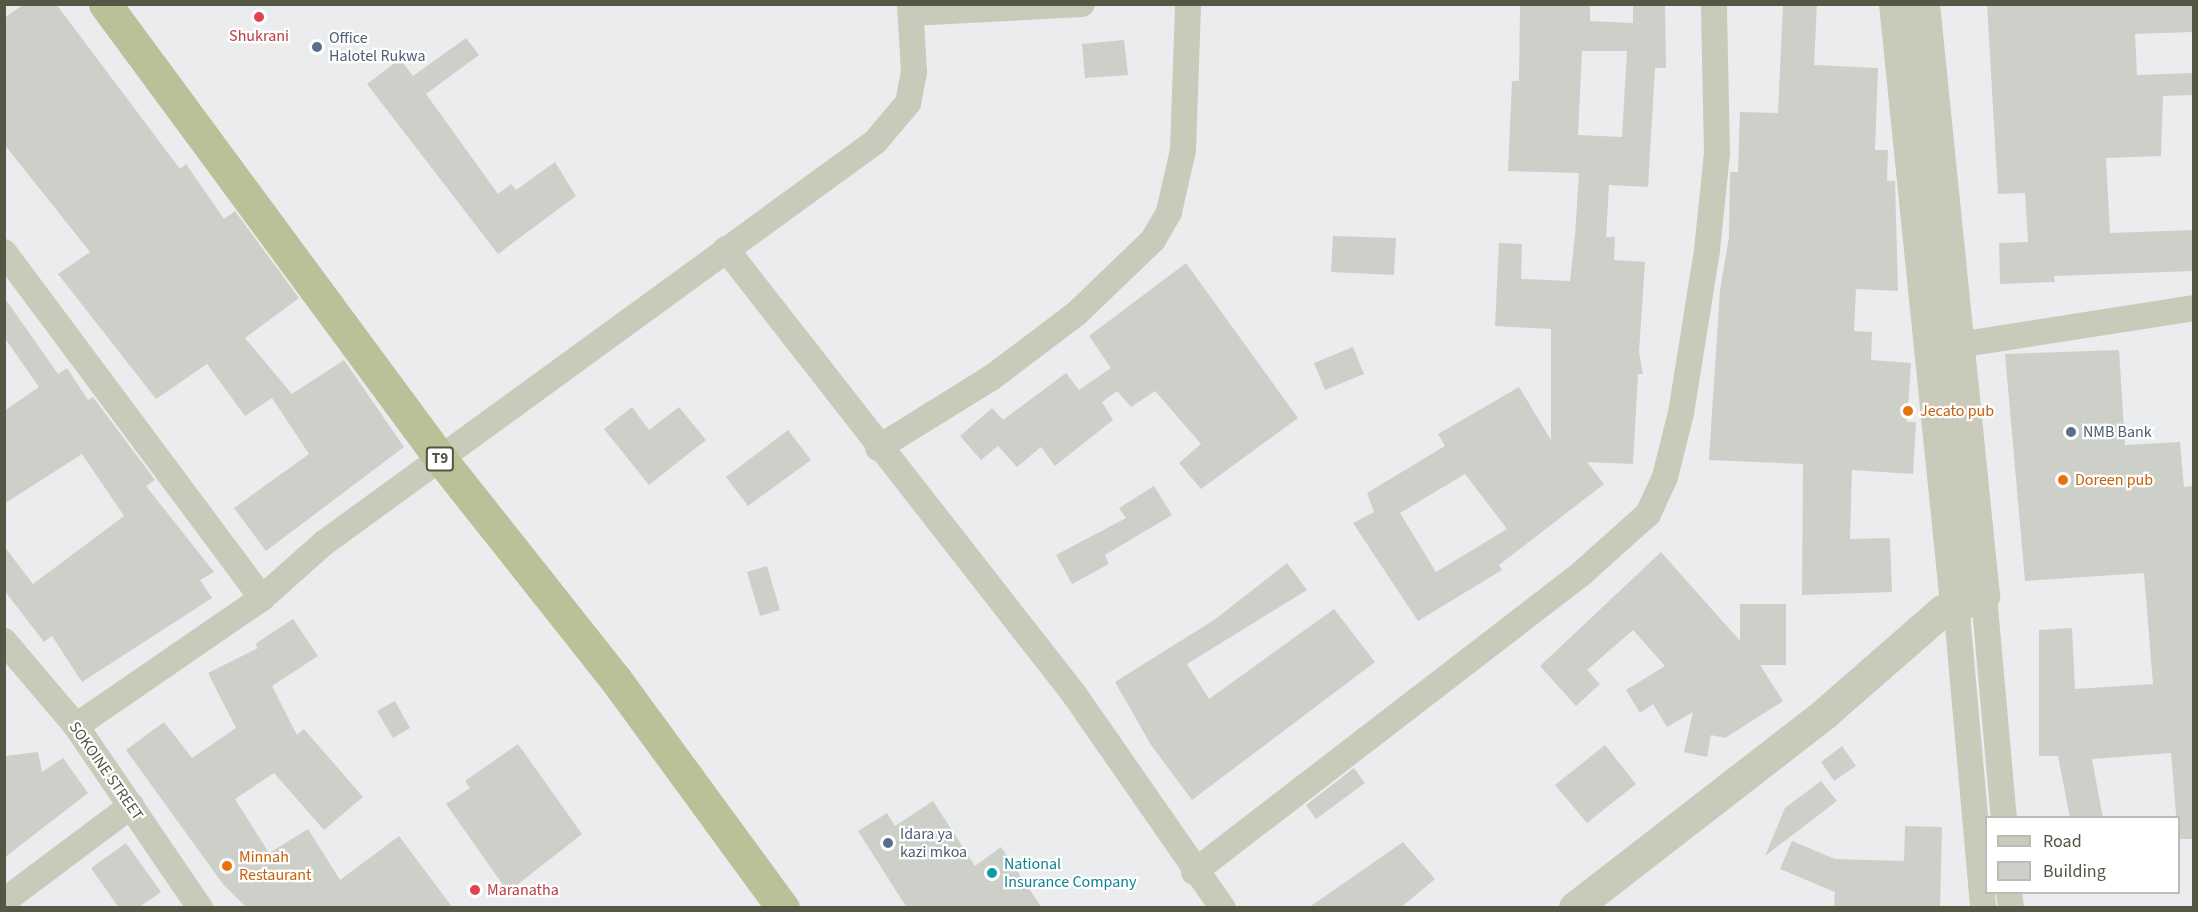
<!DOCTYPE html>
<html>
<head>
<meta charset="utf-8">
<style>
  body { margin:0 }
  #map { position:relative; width:2198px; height:912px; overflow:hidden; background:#ebecee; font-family:"Source Sans 3",sans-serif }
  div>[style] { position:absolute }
  .building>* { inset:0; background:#cdd0c8 }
  .minor>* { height:26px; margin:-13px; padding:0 13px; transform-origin:13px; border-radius:13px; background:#c9caba }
  .tertiary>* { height:32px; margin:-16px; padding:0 16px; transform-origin:16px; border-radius:16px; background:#c9caba }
  .trunk>* { height:33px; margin:-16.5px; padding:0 16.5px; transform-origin:16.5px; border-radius:16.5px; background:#bac098 }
  .dots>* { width:16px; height:16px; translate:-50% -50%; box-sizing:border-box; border:3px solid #fff; border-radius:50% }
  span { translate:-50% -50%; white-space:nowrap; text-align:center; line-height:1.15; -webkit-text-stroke:4.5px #fff; paint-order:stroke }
  .shield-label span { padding:2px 4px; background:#fff; border:2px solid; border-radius:4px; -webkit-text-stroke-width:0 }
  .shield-label { font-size:15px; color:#555745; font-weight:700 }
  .health-label { font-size:16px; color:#be3a42 }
  .left { translate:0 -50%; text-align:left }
  .service-label { font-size:16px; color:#4e5e75 }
  .food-label { font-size:16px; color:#c56008 }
  .street-label { font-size:16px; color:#555745 }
  .culture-label { font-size:16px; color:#0d838f }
  .frame { position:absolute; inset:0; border:6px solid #555745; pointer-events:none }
  .legend { position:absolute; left:1985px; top:816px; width:195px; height:78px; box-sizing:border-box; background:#fff; border:2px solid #bbbcb5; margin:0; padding:8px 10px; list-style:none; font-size:18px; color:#555745 }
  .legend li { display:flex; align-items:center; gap:12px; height:30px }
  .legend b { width:30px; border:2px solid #bbbcb5 }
</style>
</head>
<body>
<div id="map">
  <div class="building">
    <i style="clip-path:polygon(24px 4px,56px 4px,180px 169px,186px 164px,224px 219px,235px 211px,299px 298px,245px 338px,292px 394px,344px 360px,404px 447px,266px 551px,234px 508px,309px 454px,272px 398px,245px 416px,207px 364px,156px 399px,58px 274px,90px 252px,4px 144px,4px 18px)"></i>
    <i style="clip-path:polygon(evenodd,1520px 4px,1590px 4px,1590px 21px,1633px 23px,1633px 4px,1665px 4px,1666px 68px,1655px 68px,1648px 187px,1609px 185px,1606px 237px,1615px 237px,1614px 260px,1645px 262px,1639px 352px,1643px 374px,1638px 374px,1633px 464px,1587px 462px,1604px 484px,1499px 565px,1502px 570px,1418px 621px,1353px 523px,1374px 512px,1367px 493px,1445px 446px,1438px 434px,1519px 387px,1551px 440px,1551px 329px,1495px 326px,1499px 243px,1522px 244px,1521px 279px,1570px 281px,1575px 235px,1579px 173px,1508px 171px,1512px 81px,1519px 81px,1520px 4px,1582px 51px,1627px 51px,1622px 137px,1578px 135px,1582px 51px,1520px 4px,1465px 474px,1507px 529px,1436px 572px,1400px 513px,1465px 474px)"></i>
    <i style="clip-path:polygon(1817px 4px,1814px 65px,1878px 68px,1875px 150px,1888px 150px,1887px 181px,1895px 181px,1898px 291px,1856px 289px,1854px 331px,1872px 332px,1871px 360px,1911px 363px,1907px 422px,1916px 422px,1913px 474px,1852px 470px,1850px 539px,1890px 538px,1892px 592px,1802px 595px,1803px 464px,1709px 460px,1720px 290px,1729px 237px,1730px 172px,1738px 172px,1740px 112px,1778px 113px,1783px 5px)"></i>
    <i style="clip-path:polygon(1987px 4px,2193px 4px,2193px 32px,2135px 34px,2137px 75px,2193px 73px,2193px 95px,2163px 96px,2161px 156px,2106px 158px,2110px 233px,2193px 230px,2193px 271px,2054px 276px,2055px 282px,2000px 284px,1999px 243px,2028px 242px,2025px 193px,1998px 194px)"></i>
    <i style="clip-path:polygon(466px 38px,479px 55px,426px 94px,498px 194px,511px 184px,516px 190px,555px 162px,576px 196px,498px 254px,367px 84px,400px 59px,413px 76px)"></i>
    <i style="clip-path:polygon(1124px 40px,1128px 75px,1085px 78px,1082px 44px)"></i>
    <i style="clip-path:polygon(1333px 236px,1396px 238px,1394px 275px,1331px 272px)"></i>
    <i style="clip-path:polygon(1186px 263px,1298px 418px,1201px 489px,1179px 463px,1201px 444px,1155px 391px,1131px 407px,1117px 391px,1102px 402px,1113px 420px,1055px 466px,1041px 447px,1017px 467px,998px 446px,981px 460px,960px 436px,992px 408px,1003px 420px,1066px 373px,1079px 390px,1111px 368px,1089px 336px)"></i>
    <i style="clip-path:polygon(4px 297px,58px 374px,67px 368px,88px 400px,93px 397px,155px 480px,146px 486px,214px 572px,200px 580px,212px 598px,82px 682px,52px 636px,44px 642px,4px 590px,4px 546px,33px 584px,124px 516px,82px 454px,4px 504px,4px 411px,39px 387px,4px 337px)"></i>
    <i style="clip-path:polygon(1353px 347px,1364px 374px,1325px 390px,1314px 363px)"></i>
    <i style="clip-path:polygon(2119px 350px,2125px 445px,2180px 442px,2184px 487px,2193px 486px,2193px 839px,2178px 839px,2171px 753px,2092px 759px,2103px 818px,2070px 818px,2058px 756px,2039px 756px,2039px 630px,2072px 628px,2075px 689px,2153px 684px,2144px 573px,2025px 581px,2005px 354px)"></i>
    <i style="clip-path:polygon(632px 407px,649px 430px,679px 407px,706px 440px,649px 485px,604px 429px)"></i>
    <i style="clip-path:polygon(788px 430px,811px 460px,748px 506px,726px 477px)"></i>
    <i style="clip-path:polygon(1154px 486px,1172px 515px,1105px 555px,1109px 564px,1072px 584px,1056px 555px,1126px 518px,1119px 508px)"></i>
    <i style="clip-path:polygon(1661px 552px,1740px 641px,1740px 604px,1786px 604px,1786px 665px,1760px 665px,1783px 701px,1725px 738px,1711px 735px,1707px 757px,1684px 752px,1693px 712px,1667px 727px,1653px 704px,1640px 713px,1626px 690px,1665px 666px,1633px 630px,1587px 670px,1600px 684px,1576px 706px,1540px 666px)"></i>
    <i style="clip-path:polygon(1287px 563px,1307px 590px,1187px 664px,1209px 699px,1334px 609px,1375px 662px,1192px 800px,1151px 745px,1115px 682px,1214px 620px)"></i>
    <i style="clip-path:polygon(767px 566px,780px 610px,760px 616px,747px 572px)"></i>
    <i style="clip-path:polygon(293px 619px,318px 656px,272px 686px,297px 735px,304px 729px,363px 797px,324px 830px,274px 773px,235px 799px,269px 853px,308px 829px,340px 880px,399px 836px,453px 908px,247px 908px,223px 884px,126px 750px,164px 722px,192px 758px,236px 728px,208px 673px,258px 648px,255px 644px)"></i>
    <i style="clip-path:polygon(395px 701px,410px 728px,393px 738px,377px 711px)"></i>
    <i style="clip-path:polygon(518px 744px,582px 834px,508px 892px,446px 804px,470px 788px,465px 781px)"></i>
    <i style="clip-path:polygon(1605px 745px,1636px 784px,1587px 823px,1555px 785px)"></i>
    <i style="clip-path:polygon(1842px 746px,1856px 766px,1834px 781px,1821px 762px)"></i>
    <i style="clip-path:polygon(38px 752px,42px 772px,63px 758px,88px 793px,4px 858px,4px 756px)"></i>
    <i style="clip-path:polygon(1354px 768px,1365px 783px,1316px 819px,1306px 805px)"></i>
    <i style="clip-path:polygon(1821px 781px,1837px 801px,1765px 856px,1785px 808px)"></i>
    <i style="clip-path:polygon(933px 801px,975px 866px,1001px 847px,1042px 908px,907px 908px,858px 831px,887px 813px,895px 826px)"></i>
    <i style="clip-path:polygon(1905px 826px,1942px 827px,1940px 908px,1834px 906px,1835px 892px,1780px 869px,1792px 841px,1835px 859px,1904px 861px)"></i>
    <i style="clip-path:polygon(1403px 842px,1435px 879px,1400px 908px,1308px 908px)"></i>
    <i style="clip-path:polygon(126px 843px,161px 892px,138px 908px,119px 908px,91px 868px)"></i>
  </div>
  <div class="minor">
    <i style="left:911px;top:13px;width:171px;rotate:-3deg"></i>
    <i style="left:726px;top:249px;width:565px;rotate:51.97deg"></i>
    <i style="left:1074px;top:694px;width:261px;rotate:55.2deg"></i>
    <i style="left:4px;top:252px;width:432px;rotate:53.3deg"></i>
    <i style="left:1939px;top:348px;width:258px;rotate:-8.9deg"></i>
    <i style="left:878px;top:448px;width:133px;rotate:-31.8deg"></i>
    <i style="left:991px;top:378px;width:106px;rotate:-37deg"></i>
    <i style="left:1076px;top:314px;width:107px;rotate:-43.9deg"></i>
    <i style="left:1153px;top:240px;width:32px;rotate:-60deg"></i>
    <i style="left:1169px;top:212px;width:64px;rotate:-77.3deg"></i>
    <i style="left:1183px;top:150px;width:146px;rotate:-88deg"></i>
    <i style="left:1984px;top:596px;width:223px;rotate:84.9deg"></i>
    <i style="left:1956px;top:603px;width:306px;rotate:84.9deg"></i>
    <i style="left:4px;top:641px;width:111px;rotate:49.7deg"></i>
    <i style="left:76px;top:726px;width:220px;rotate:55.7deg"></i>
    <i style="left:76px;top:726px;width:226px;rotate:-34.5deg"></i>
    <i style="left:262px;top:598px;width:83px;rotate:-41.6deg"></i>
    <i style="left:324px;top:543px;width:681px;rotate:-36.05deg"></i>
    <i style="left:875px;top:142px;width:51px;rotate:-49.8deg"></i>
    <i style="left:908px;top:103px;width:32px;rotate:-79deg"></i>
    <i style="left:914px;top:72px;width:68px;rotate:-93.4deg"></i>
    <i style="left:1194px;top:872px;width:490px;rotate:-37.6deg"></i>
    <i style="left:1582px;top:573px;width:89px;rotate:-41.8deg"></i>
    <i style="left:1648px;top:514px;width:41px;rotate:-65.3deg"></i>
    <i style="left:1665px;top:477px;width:66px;rotate:-76deg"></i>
    <i style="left:1681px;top:413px;width:165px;rotate:-80.9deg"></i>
    <i style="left:1707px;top:250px;width:98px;rotate:-84.1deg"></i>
    <i style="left:1717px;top:153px;width:149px;rotate:-91.2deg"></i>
    <i style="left:2009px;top:892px;width:16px;rotate:83deg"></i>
    <i style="left:4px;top:901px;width:159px;rotate:-36.8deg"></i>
  </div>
  <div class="tertiary">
    <i style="left:1895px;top:4px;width:602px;rotate:84.19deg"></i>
    <i style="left:1575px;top:908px;width:318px;rotate:-37.8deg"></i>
    <i style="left:1826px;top:713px;width:155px;rotate:-41.1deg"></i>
    <i style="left:1943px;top:611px;width:44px;rotate:-20.1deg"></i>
    <i style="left:1984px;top:596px;width:595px;rotate:-95.79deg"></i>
  </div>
  <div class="trunk">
    <i style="left:105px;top:4px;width:564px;rotate:53.58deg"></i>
    <i style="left:440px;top:458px;width:283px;rotate:51.6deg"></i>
    <i style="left:616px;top:680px;width:283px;rotate:53.8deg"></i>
  </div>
  <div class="dots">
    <i style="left:259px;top:17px;background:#e0444e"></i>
    <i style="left:317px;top:47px;background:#5c6f8a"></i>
    <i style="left:1908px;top:411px;background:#e8710a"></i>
    <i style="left:2071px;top:432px;background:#5c6f8a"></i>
    <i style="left:2063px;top:480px;background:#e8710a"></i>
    <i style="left:888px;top:843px;background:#5c6f8a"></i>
    <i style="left:227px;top:866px;background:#e8710a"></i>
    <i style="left:992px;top:873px;background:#0f9aa8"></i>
    <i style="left:475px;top:890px;background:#e0444e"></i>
  </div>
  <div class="shield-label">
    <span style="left:440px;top:459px">T9</span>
  </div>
  <div class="health-label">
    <span style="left:259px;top:36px">Shukrani</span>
    <span class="left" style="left:487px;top:890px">Maranatha</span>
  </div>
  <div class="service-label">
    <span class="left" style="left:329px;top:47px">Office<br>Halotel Rukwa</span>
    <span class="left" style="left:2083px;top:432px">NMB Bank</span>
    <span class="left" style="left:900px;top:843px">Idara ya<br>kazi mkoa</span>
  </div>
  <div class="food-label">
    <span class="left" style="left:1920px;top:411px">Jecato pub</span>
    <span class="left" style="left:2075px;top:480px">Doreen pub</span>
    <span class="left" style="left:239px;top:866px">Minnah<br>Restaurant</span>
  </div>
  <div class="street-label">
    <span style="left:106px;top:771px;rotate:55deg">SOKOINE STREET</span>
  </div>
  <div class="culture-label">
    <span class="left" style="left:1004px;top:873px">National<br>Insurance Company</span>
  </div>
  <div class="frame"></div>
  <ul class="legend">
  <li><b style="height:8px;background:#c9caba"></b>Road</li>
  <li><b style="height:16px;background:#cdd0c8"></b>Building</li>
  </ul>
</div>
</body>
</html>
